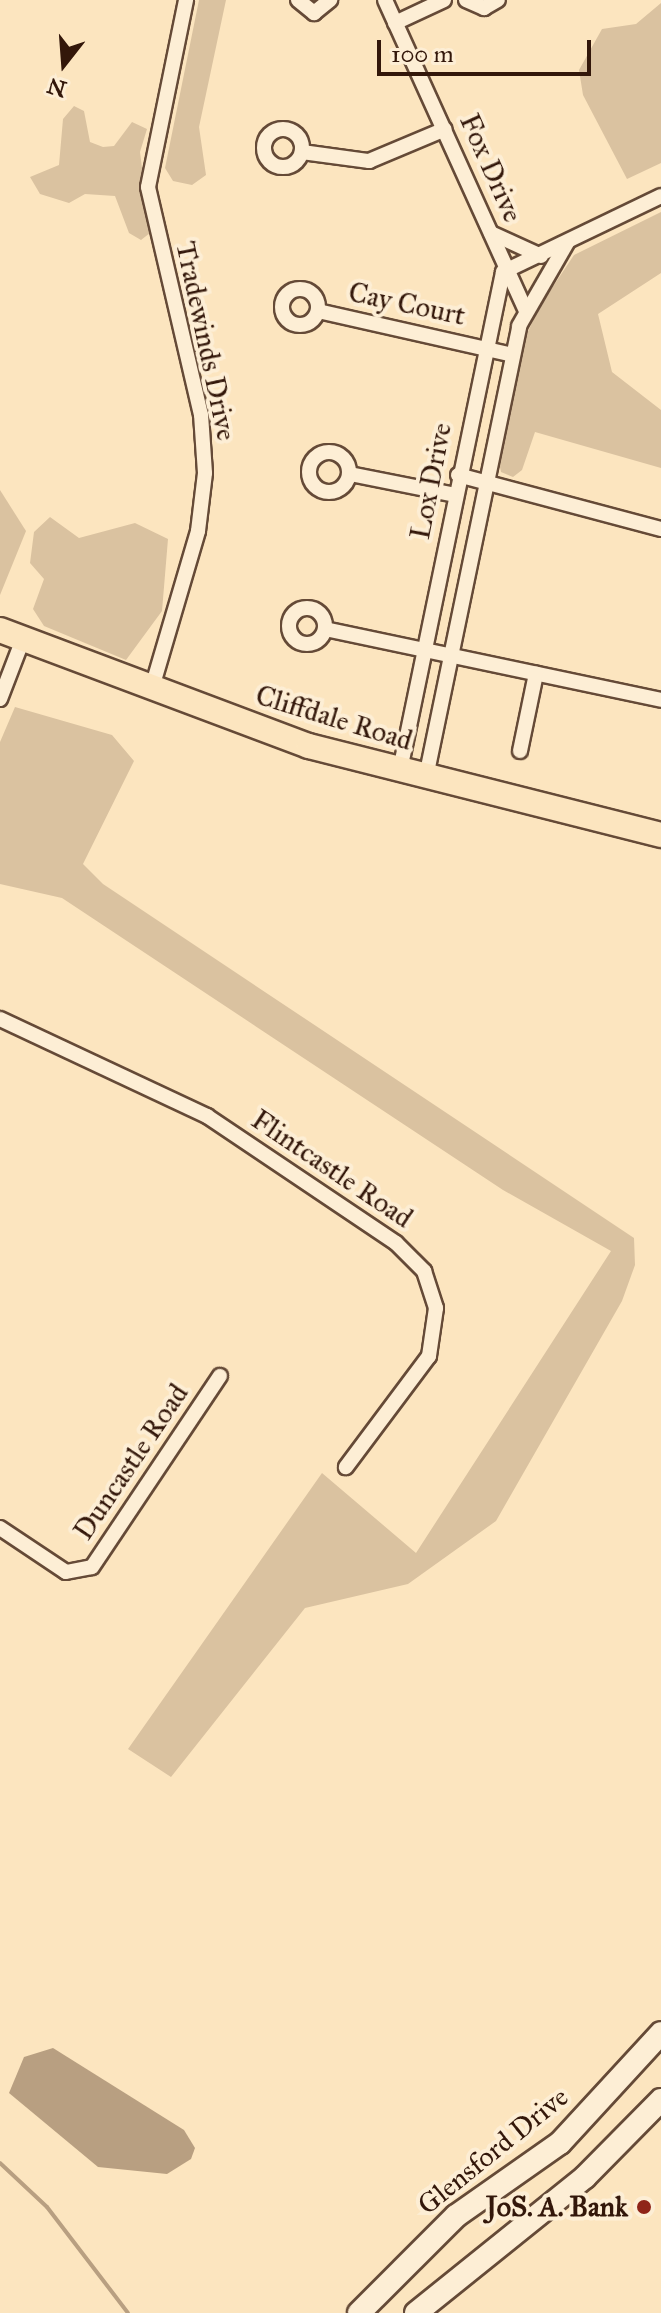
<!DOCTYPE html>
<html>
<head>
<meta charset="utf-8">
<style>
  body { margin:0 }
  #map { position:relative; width:661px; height:2313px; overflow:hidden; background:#fce5bf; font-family:"IM FELL Great Primer",serif }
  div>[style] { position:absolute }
  .green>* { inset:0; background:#dac2a0 }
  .water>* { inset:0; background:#b89f81 }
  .stream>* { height:4px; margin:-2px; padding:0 2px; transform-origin:2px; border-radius:2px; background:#b89f81 }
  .roads { filter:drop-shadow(2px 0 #654a37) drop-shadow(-2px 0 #654a37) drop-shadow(0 2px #654a37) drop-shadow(0 -2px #654a37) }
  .street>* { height:14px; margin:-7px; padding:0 7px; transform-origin:7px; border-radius:7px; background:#fdeed5 }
  .street>.ring { margin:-7px; padding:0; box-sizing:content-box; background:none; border:14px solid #fdeed5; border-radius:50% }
  .secondary>* { height:22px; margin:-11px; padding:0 11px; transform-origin:11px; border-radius:11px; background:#fdeed5 }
  .primary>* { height:24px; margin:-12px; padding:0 12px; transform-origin:12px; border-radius:12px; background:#fce5bf }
  .dots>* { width:22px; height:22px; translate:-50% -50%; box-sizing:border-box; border:4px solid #fdeed5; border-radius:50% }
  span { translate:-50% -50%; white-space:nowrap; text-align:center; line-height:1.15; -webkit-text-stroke:8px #fdeed5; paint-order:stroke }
  .street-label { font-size:28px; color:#33170a }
  .poi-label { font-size:28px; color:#33170a; font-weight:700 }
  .right { translate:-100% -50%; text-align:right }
  .north { position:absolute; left:24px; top:24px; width:80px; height:80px; -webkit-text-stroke:6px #fdeed5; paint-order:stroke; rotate:197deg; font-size:22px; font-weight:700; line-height:32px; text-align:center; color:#33170a }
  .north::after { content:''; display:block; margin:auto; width:28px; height:36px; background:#33170a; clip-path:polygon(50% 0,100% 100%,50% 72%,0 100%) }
  .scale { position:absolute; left:377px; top:40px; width:214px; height:36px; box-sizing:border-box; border:4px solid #33170a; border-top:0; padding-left:10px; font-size:24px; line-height:28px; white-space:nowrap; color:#33170a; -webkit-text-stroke:6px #fdeed5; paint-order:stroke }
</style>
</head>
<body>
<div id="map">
  <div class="green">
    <i style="clip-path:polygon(199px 0,226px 0,199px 127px,206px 175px,192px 185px,173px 181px,165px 168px)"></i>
    <i style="clip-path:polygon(661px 3px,661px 163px,627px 179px,583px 95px,579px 70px,602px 29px,636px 24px)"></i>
    <i style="clip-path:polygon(74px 106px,84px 111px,90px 142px,103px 147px,114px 146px,132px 122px,147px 129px,140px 152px,150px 233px,141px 240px,129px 233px,115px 196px,85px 194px,69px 203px,40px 194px,30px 177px,59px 165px,63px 119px)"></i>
    <i style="clip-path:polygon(661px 212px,661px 273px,598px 314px,612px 372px,661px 410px,661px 468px,535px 432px,522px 470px,513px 477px,501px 472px,497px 453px,524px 340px,540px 306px,574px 255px)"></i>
    <i style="clip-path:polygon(0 490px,26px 531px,0 595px)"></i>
    <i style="clip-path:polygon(50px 517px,79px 538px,135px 523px,168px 539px,162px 611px,126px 660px,44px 626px,33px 609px,44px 579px,30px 563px,34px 532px)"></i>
    <i style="clip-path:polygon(15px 707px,112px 735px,134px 761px,83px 864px,103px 884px,634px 1238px,635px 1265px,622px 1301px,496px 1521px,408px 1584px,305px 1608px,171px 1777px,128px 1749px,322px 1473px,416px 1553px,611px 1251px,503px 1190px,62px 898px,0 884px,0 742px)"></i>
  </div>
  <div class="water">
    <i style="clip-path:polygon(53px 2048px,184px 2130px,195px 2148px,191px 2159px,167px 2174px,98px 2167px,9px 2093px,24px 2057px)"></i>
  </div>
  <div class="stream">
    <i style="left:0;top:2163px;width:64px;rotate:43.1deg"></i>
    <i style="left:47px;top:2207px;width:133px;rotate:52.6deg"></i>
  </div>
  <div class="roads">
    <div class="street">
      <i style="left:298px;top:0;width:21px;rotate:39deg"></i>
      <i style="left:314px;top:13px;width:21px;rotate:-39deg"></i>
      <i style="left:385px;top:0;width:341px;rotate:65.6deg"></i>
      <i style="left:466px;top:0;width:20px;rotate:24deg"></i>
      <i style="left:484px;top:8px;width:16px;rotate:-30deg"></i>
      <i style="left:395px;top:23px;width:54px;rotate:-25.1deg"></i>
      <i class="ring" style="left:264px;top:129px;width:24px;height:24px"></i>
      <i style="left:302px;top:152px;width:68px;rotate:7.7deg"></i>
      <i style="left:369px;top:161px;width:82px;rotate:-22.8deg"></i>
      <i style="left:491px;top:233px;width:55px;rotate:24.7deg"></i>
      <i style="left:503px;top:272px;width:175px;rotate:-25.7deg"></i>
      <i class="ring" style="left:282px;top:289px;width:22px;height:22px"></i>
      <i style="left:318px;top:311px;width:200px;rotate:12.7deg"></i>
      <i class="ring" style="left:309px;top:452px;width:26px;height:26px"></i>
      <i style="left:350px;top:474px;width:107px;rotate:11.3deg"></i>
      <i style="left:458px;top:475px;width:210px;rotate:14.9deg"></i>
      <i class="ring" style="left:289px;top:608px;width:22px;height:22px"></i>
      <i style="left:325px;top:629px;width:343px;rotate:11.9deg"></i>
      <i style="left:151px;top:691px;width:167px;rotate:-73.6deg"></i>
      <i style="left:198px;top:531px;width:58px;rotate:-83.1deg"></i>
      <i style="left:205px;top:473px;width:58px;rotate:-93.9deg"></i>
      <i style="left:201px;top:415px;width:234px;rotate:-103.1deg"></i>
      <i style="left:148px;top:187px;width:191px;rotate:-78.5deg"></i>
      <i style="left:0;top:699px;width:64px;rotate:-69deg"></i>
      <i style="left:520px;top:751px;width:79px;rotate:-78.3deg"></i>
      <i style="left:400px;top:770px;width:509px;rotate:-78.31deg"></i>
      <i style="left:426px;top:777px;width:460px;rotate:-78.3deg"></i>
      <i style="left:519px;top:326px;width:96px;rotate:-60deg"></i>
      <i style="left:0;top:1019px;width:229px;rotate:25.1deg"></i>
      <i style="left:207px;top:1116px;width:228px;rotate:33.9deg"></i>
      <i style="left:396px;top:1243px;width:40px;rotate:45deg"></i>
      <i style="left:424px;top:1271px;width:39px;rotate:72deg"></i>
      <i style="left:436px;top:1308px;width:49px;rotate:98.3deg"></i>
      <i style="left:429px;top:1356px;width:139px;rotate:126.8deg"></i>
      <i style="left:0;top:1528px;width:79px;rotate:33.7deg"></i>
      <i style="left:66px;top:1572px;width:26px;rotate:-11deg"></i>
      <i style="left:92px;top:1567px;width:230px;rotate:-56.2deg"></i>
    </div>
    <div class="secondary">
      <i style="left:359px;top:2313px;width:137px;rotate:-45deg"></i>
      <i style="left:456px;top:2216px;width:127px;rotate:-35.1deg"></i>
      <i style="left:560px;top:2143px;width:149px;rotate:-47.4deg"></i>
      <i style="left:416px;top:2313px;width:217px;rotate:-38.8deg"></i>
      <i style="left:585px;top:2177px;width:108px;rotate:-45.4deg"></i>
    </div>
    <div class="primary">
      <i style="left:0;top:630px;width:330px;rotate:20.6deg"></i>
      <i style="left:309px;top:746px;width:363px;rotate:14.2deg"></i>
    </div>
  </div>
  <div class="dots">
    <i style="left:644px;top:2207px;background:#8f2418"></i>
  </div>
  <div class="street-label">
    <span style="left:491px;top:168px;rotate:66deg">Fox Drive</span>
    <span style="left:407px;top:304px;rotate:12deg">Cay Court</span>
    <span style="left:206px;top:341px;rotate:78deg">Tradewinds Drive</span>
    <span style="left:431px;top:481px;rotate:-79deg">Lox Drive</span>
    <span style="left:334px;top:718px;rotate:17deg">Cliffdale Road</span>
    <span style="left:332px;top:1169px;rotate:34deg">Flintcastle Road</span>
    <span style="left:131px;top:1462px;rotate:-56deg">Duncastle Road</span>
    <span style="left:493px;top:2151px;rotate:-39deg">Glensford Drive</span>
  </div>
  <div class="poi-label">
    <span class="right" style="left:628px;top:2207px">JoS. A. Bank</span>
  </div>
  <div class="north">N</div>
  <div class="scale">100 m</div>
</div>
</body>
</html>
